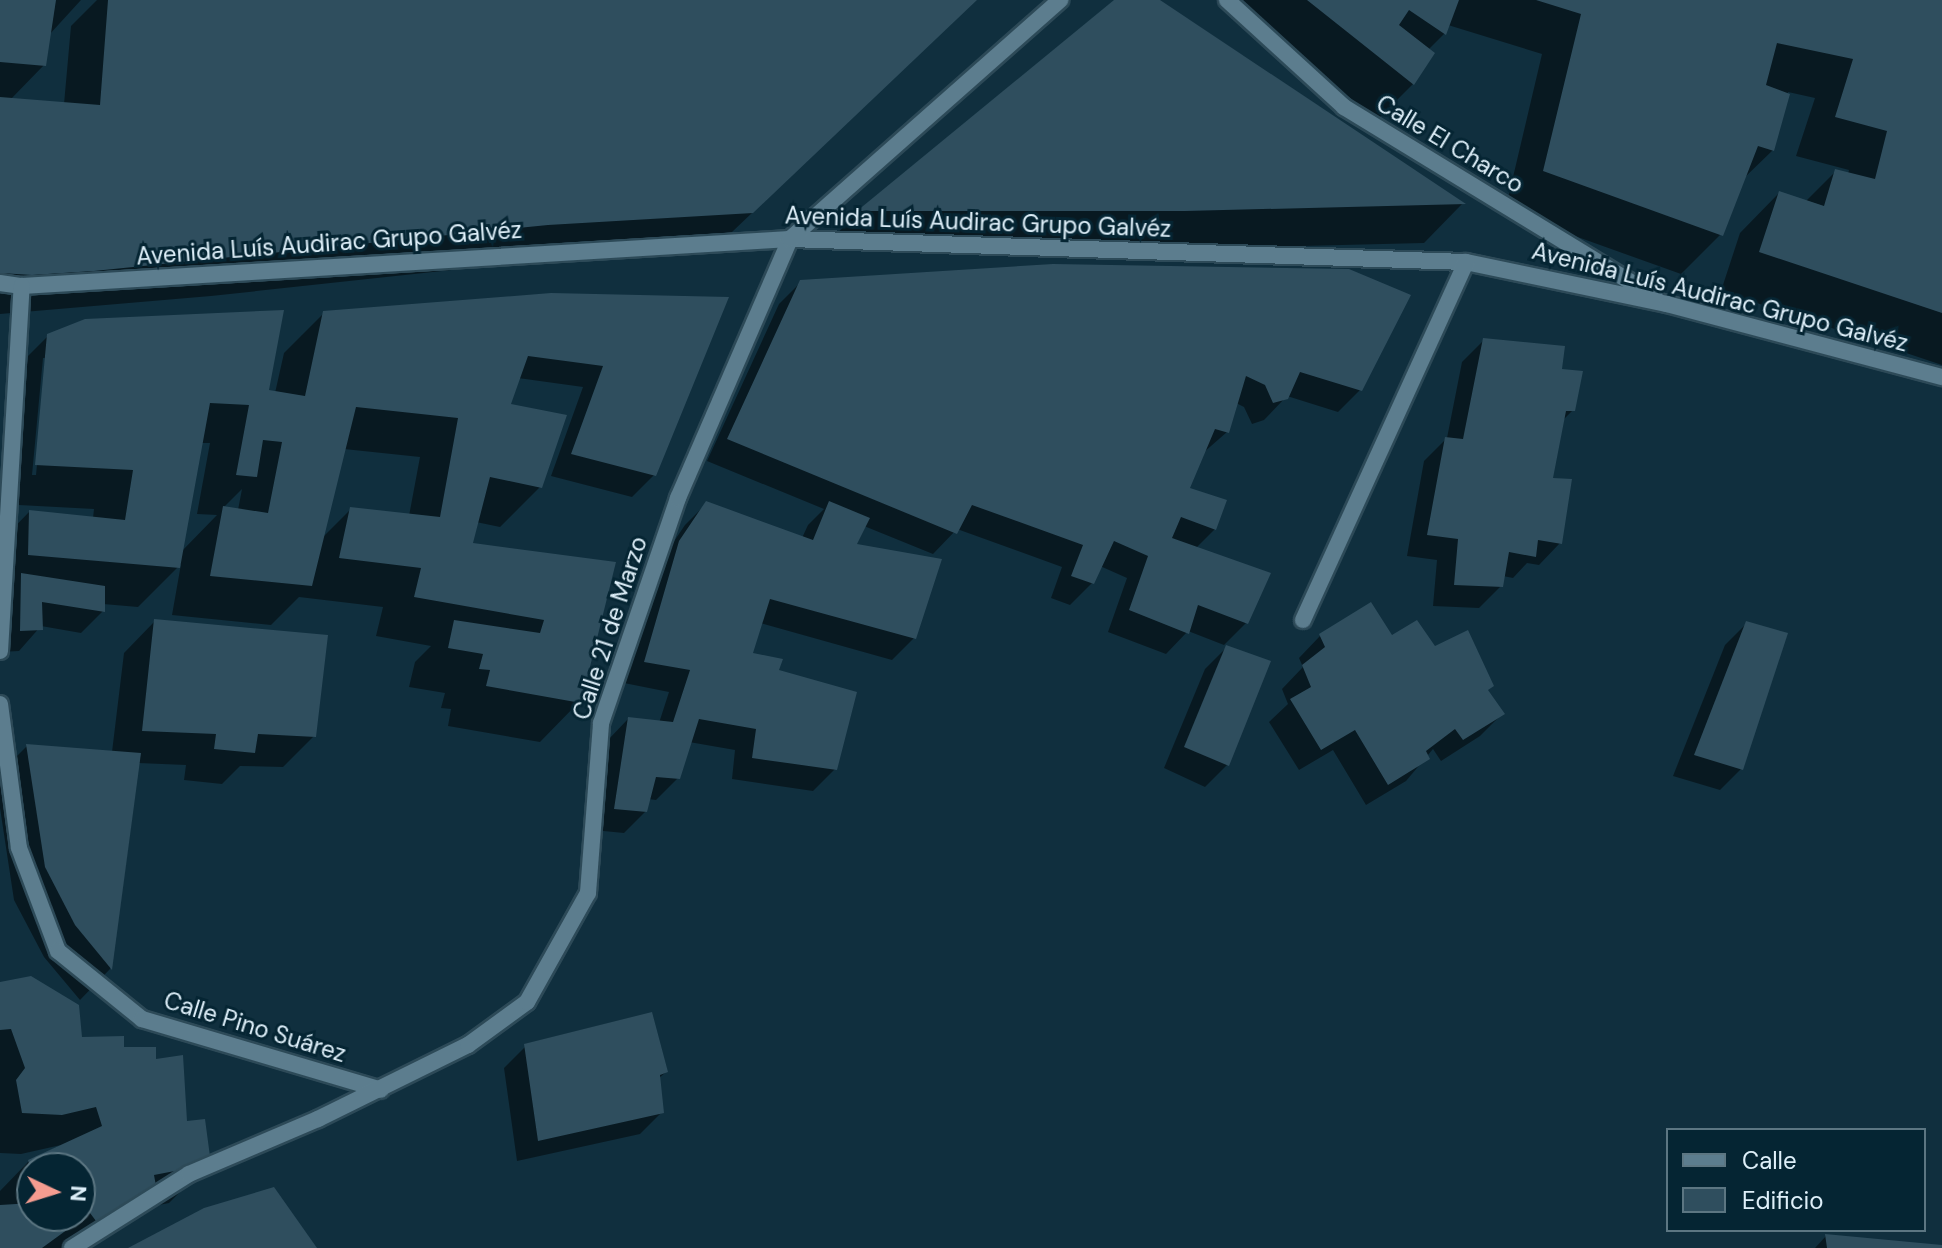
<!DOCTYPE html>
<html>
<head>
<meta charset="utf-8">
<style>
  body { margin:0 }
  #map { position:relative; width:1942px; height:1248px; overflow:hidden; background:#102f3e; font-family:"DM Sans",sans-serif }
  div>[style] { position:absolute }
  .shadow>* { inset:0; background:#0007 }
  .building>* { inset:0; background:#2f4e5e }
  .roads { filter:drop-shadow(2px 0 #2d4a58) drop-shadow(-2px 0 #2d4a58) drop-shadow(0 2px #2d4a58) drop-shadow(0 -2px #2d4a58) }
  .minor>* { height:16px; margin:-8px; padding:0 8px; transform-origin:8px; border-radius:8px; background:#5c7d8e }
  span { translate:-50% -50%; white-space:nowrap; text-align:center; line-height:1.15; -webkit-text-stroke:6px #052533; paint-order:stroke }
  .street-label { font-size:24px; color:#deeff9 }
  .legend { position:absolute; left:1666px; top:1128px; width:260px; height:104px; box-sizing:border-box; background:#052533; border:2px solid #5c7682; margin:0; padding:10px 14px; list-style:none; font-size:24px; color:#deeff9 }
  .legend li { display:flex; align-items:center; gap:16px; height:40px }
  .legend b { width:40px; border:2px solid #5c7682 }
  .north { position:absolute; left:16px; top:1152px; width:80px; height:80px; box-sizing:border-box; background:#052533; border:2px solid #5c7682; border-radius:50%; rotate:94deg; font-size:22px; font-weight:700; line-height:32px; text-align:center; color:#deeff9 }
  .north::after { content:''; display:block; margin:auto; width:28px; height:36px; background:#f59c90; clip-path:polygon(50% 0,100% 100%,50% 72%,0 100%) }
</style>
</head>
<body>
<div id="map">
  <div class="shadow">
    <i style="clip-path:polygon(0 0,81px 0,49px 35px,44px 65px,10px 100px,64px 104px,71px 26px,97px 0,976px 0,711px 252px,507px 264px,211px 296px,0 314px)"></i>
    <i style="clip-path:polygon(1118px 0,1156px 0,1462px 204px,1424px 243px,1144px 250px,821px 250px,858px 212px)"></i>
    <i style="clip-path:polygon(1225px 0,1942px 0,1942px 365px,1721px 291px,1740px 233px,1779px 193px,1805px 202px,1836px 171px,1848px 174px,1849px 170px,1796px 156px,1815px 98px,1788px 92px,1773px 150px,1742px 180px,1721px 234px,1681px 274px,1505px 211px,1542px 54px,1448px 25px,1444px 34px,1428px 50px,1413px 84px,1374px 123px)"></i>
    <i style="clip-path:polygon(1053px 266px,1360px 390px,1338px 412px,1287px 396px,1264px 420px,1252px 424px,1244px 407px,1236px 403px,1227px 432px,1203px 453px,1187px 489px,1215px 529px,1196px 548px,1246px 623px,1224px 645px,1188px 631px,1166px 654px,1108px 632px,1127px 578px,1100px 566px,1092px 583px,1070px 605px,1051px 598px,1062px 567px,957px 529px,933px 554px,864px 526px,853px 545px,914px 638px,892px 660px,760px 623px,750px 654px,777px 671px,835px 769px,813px 791px,732px 779px,735px 750px,689px 742px,678px 778px,656px 800px,648px 799px,646px 811px,624px 833px,593px 830px,607px 741px,628px 719px,659px 723px,669px 692px,624px 683px,658px 565px,685px 525px,707px 503px,802px 538px,808px 525px,824px 509px,707px 461px,779px 304px,801px 282px)"></i>
    <i style="clip-path:polygon(evenodd,726px 299px,654px 475px,632px 497px,551px 476px,583px 387px,518px 378px,508px 405px,540px 487px,500px 527px,476px 522px,470px 544px,613px 564px,579px 702px,540px 742px,448px 726px,451px 709px,441px 708px,445px 693px,409px 687px,415px 662px,431px 646px,376px 636px,383px 607px,299px 597px,271px 625px,172px 615px,181px 564px,138px 607px,103px 604px,103px 611px,81px 633px,41px 626px,19px 651px,0 652px,0 542px,29px 512px,93px 518px,94px 509px,0 504px,9px 375px,49px 335px,275px 393px,284px 353px,324px 313px,726px 299px,43px 358px,47px 358px,36px 475px,32px 475px,43px 358px,726px 299px,200px 443px,210px 443px,197px 514px,217px 515px,181px 552px,200px 443px,726px 299px,344px 449px,420px 457px,409px 516px,351px 509px,322px 538px,344px 449px,726px 299px,242px 489px,238px 510px,223px 508px,242px 489px)"></i>
    <i style="clip-path:polygon(1484px 340px,1559px 371px,1573px 410px,1562px 421px,1551px 479px,1560px 543px,1539px 565px,1527px 563px,1513px 578px,1503px 576px,1501px 586px,1479px 608px,1433px 606px,1437px 560px,1407px 556px,1424px 461px,1447px 438px,1462px 362px)"></i>
    <i style="clip-path:polygon(155px 621px,314px 736px,283px 767px,240px 766px,222px 784px,184px 780px,186px 765px,138px 763px,110px 969px,80px 1000px,44px 957px,14px 900px,0 808px,0 773px,27px 746px,112px 752px,124px 653px)"></i>
    <i style="clip-path:polygon(1747px 623px,1741px 769px,1720px 790px,1673px 776px,1725px 645px)"></i>
    <i style="clip-path:polygon(1320px 636px,1391px 638px,1434px 649px,1486px 691px,1502px 714px,1480px 736px,1441px 761px,1433px 749px,1406px 781px,1366px 805px,1333px 750px,1299px 770px,1269px 722px,1288px 704px,1282px 689px,1303px 667px,1299px 658px)"></i>
    <i style="clip-path:polygon(1227px 647px,1269px 662px,1227px 765px,1205px 787px,1164px 768px,1205px 669px)"></i>
    <i style="clip-path:polygon(evenodd,0 984px,80px 1039px,154px 1061px,209px 1163px,169px 1203px,129px 1211px,75px 1248px,0 1248px,0 1191px,29px 1161px,61px 1145px,21px 1154px,0 1153px,0 984px,32px 1168px,80px 1168px,80px 1216px,32px 1216px,32px 1168px)"></i>
    <i style="clip-path:polygon(526px 1046px,666px 1072px,658px 1079px,662px 1112px,640px 1134px,517px 1161px,504px 1068px)"></i>
    <i style="clip-path:polygon(1826px 1236px,1942px 1247px,1942px 1248px,1815px 1248px)"></i>
  </div>
  <div class="building">
    <i style="clip-path:polygon(0 0,56px 0,46px 66px,0 62px)"></i>
    <i style="clip-path:polygon(108px 0,977px 0,753px 213px,548px 225px,94px 271px,32px 275px,0 273px,0 97px,100px 105px)"></i>
    <i style="clip-path:polygon(1114px 0,1160px 0,1466px 204px,1185px 211px,857px 211px)"></i>
    <i style="clip-path:polygon(1307px 0,1459px 0,1446px 35px,1409px 10px,1399px 25px,1435px 53px,1414px 85px)"></i>
    <i style="clip-path:polygon(1536px 0,1942px 0,1942px 313px,1759px 252px,1779px 191px,1824px 206px,1835px 169px,1875px 179px,1887px 131px,1835px 117px,1853px 59px,1777px 43px,1766px 85px,1790px 94px,1774px 151px,1758px 146px,1723px 236px,1543px 171px,1581px 14px)"></i>
    <i style="clip-path:polygon(1053px 264px,1349px 269px,1411px 295px,1362px 391px,1300px 372px,1288px 399px,1273px 403px,1265px 385px,1246px 376px,1229px 433px,1215px 429px,1190px 488px,1227px 500px,1216px 530px,1181px 517px,1172px 538px,1271px 573px,1248px 624px,1198px 605px,1189px 634px,1129px 610px,1148px 556px,1114px 541px,1094px 584px,1071px 576px,1083px 545px,972px 505px,957px 534px,727px 439px,800px 280px)"></i>
    <i style="clip-path:polygon(551px 293px,729px 297px,656px 476px,571px 454px,603px 366px,528px 356px,511px 404px,567px 415px,542px 488px,490px 477px,473px 543px,616px 562px,581px 703px,486px 686px,490px 670px,479px 669px,483px 654px,448px 648px,454px 620px,540px 633px,544px 620px,414px 597px,421px 568px,339px 558px,350px 507px,440px 517px,458px 418px,356px 407px,312px 586px,210px 576px,223px 506px,268px 513px,282px 442px,263px 440px,257px 477px,236px 475px,249px 405px,210px 403px,180px 568px,28px 555px,29px 510px,125px 520px,133px 470px,35px 465px,47px 334px,85px 319px,284px 310px,269px 390px,305px 396px,323px 311px)"></i>
    <i style="clip-path:polygon(1483px 338px,1565px 346px,1562px 369px,1583px 371px,1575px 411px,1566px 411px,1553px 478px,1572px 479px,1562px 544px,1538px 540px,1536px 557px,1509px 552px,1503px 587px,1454px 585px,1458px 539px,1427px 535px,1445px 437px,1463px 439px)"></i>
    <i style="clip-path:polygon(706px 501px,813px 540px,829px 501px,870px 518px,857px 544px,942px 559px,916px 639px,770px 599px,753px 653px,783px 659px,779px 670px,857px 692px,837px 770px,752px 758px,756px 729px,699px 719px,680px 779px,656px 777px,647px 812px,614px 809px,628px 717px,673px 722px,690px 670px,644px 662px,679px 541px)"></i>
    <i style="clip-path:polygon(21px 573px,105px 586px,105px 612px,42px 602px,43px 630px,20px 631px)"></i>
    <i style="clip-path:polygon(1371px 602px,1392px 635px,1417px 620px,1435px 646px,1468px 630px,1494px 686px,1488px 690px,1505px 714px,1463px 740px,1455px 729px,1426px 751px,1430px 759px,1388px 785px,1355px 730px,1321px 750px,1290px 699px,1311px 687px,1302px 665px,1325px 647px,1319px 634px)"></i>
    <i style="clip-path:polygon(154px 619px,328px 635px,316px 737px,258px 734px,255px 753px,214px 749px,216px 734px,142px 731px)"></i>
    <i style="clip-path:polygon(1746px 621px,1788px 633px,1743px 770px,1694px 755px)"></i>
    <i style="clip-path:polygon(1226px 645px,1271px 661px,1229px 766px,1184px 747px)"></i>
    <i style="clip-path:polygon(26px 744px,141px 753px,112px 970px,75px 925px,45px 867px)"></i>
    <i style="clip-path:polygon(31px 976px,79px 1005px,82px 1037px,124px 1036px,124px 1047px,156px 1047px,156px 1059px,183px 1055px,187px 1121px,205px 1119px,211px 1164px,154px 1175px,156px 1186px,96px 1221px,90px 1213px,42px 1248px,0 1248px,0 1205px,32px 1203px,32px 1216px,80px 1216px,80px 1168px,30px 1168px,28px 1160px,102px 1126px,96px 1107px,62px 1115px,22px 1113px,16px 1080px,25px 1068px,11px 1029px,0 1030px,0 982px)"></i>
    <i style="clip-path:polygon(652px 1012px,668px 1072px,660px 1075px,664px 1113px,538px 1141px,524px 1044px)"></i>
    <i style="clip-path:polygon(274px 1187px,317px 1248px,128px 1248px,204px 1208px)"></i>
    <i style="clip-path:polygon(1825px 1234px,1942px 1245px,1942px 1248px,1827px 1248px)"></i>
  </div>
  <div class="roads">
    <div class="minor">
      <i style="left:1227px;top:0;width:159px;rotate:42.4deg"></i>
      <i style="left:1344px;top:107px;width:364px;rotate:31.4deg"></i>
      <i style="left:0;top:283px;width:22px;rotate:8deg"></i>
      <i style="left:22px;top:286px;width:769px;rotate:-3.5deg"></i>
      <i style="left:790px;top:239px;width:676px;rotate:1.95deg"></i>
      <i style="left:1466px;top:262px;width:205px;rotate:11.8deg"></i>
      <i style="left:1667px;top:304px;width:285px;rotate:14.9deg"></i>
      <i style="left:1303px;top:620px;width:393px;rotate:-65.5deg"></i>
      <i style="left:0;top:651px;width:366px;rotate:-86.6deg"></i>
      <i style="left:0;top:704px;width:145px;rotate:82.5deg"></i>
      <i style="left:19px;top:848px;width:110px;rotate:69.3deg"></i>
      <i style="left:58px;top:951px;width:108px;rotate:39deg"></i>
      <i style="left:142px;top:1019px;width:249px;rotate:16.5deg"></i>
      <i style="left:72px;top:1248px;width:138px;rotate:-32.3deg"></i>
      <i style="left:189px;top:1174px;width:140px;rotate:-23.1deg"></i>
      <i style="left:318px;top:1119px;width:167px;rotate:-26.3deg"></i>
      <i style="left:468px;top:1045px;width:73px;rotate:-36.1deg"></i>
      <i style="left:527px;top:1002px;width:125px;rotate:-60.8deg"></i>
      <i style="left:588px;top:893px;width:170px;rotate:-85.6deg"></i>
      <i style="left:601px;top:723px;width:238px;rotate:-71.1deg"></i>
      <i style="left:678px;top:498px;width:282px;rotate:-66.6deg"></i>
      <i style="left:790px;top:239px;width:361px;rotate:-41.5deg"></i>
    </div>
  </div>
  <div class="street-label">
    <span style="left:1450px;top:144px;rotate:31deg">Calle El Charco</span>
    <span style="left:978px;top:222px;rotate:2deg">Avenida Luís Audirac Grupo Galvéz</span>
    <span style="left:329px;top:243px;rotate:-4deg">Avenida Luís Audirac Grupo Galvéz</span>
    <span style="left:1720px;top:297px;rotate:14deg">Avenida Luís Audirac Grupo Galvéz</span>
    <span style="left:610px;top:628px;rotate:-72deg">Calle 21 de Marzo</span>
    <span style="left:255px;top:1027px;rotate:17deg">Calle Pino Suárez</span>
  </div>
  <ul class="legend">
  <li><b style="height:10px;background:#5c7d8e"></b>Calle</li>
  <li><b style="height:22px;background:#2f4e5e"></b>Edificio</li>
  </ul>
  <div class="north">N</div>
</div>
</body>
</html>
